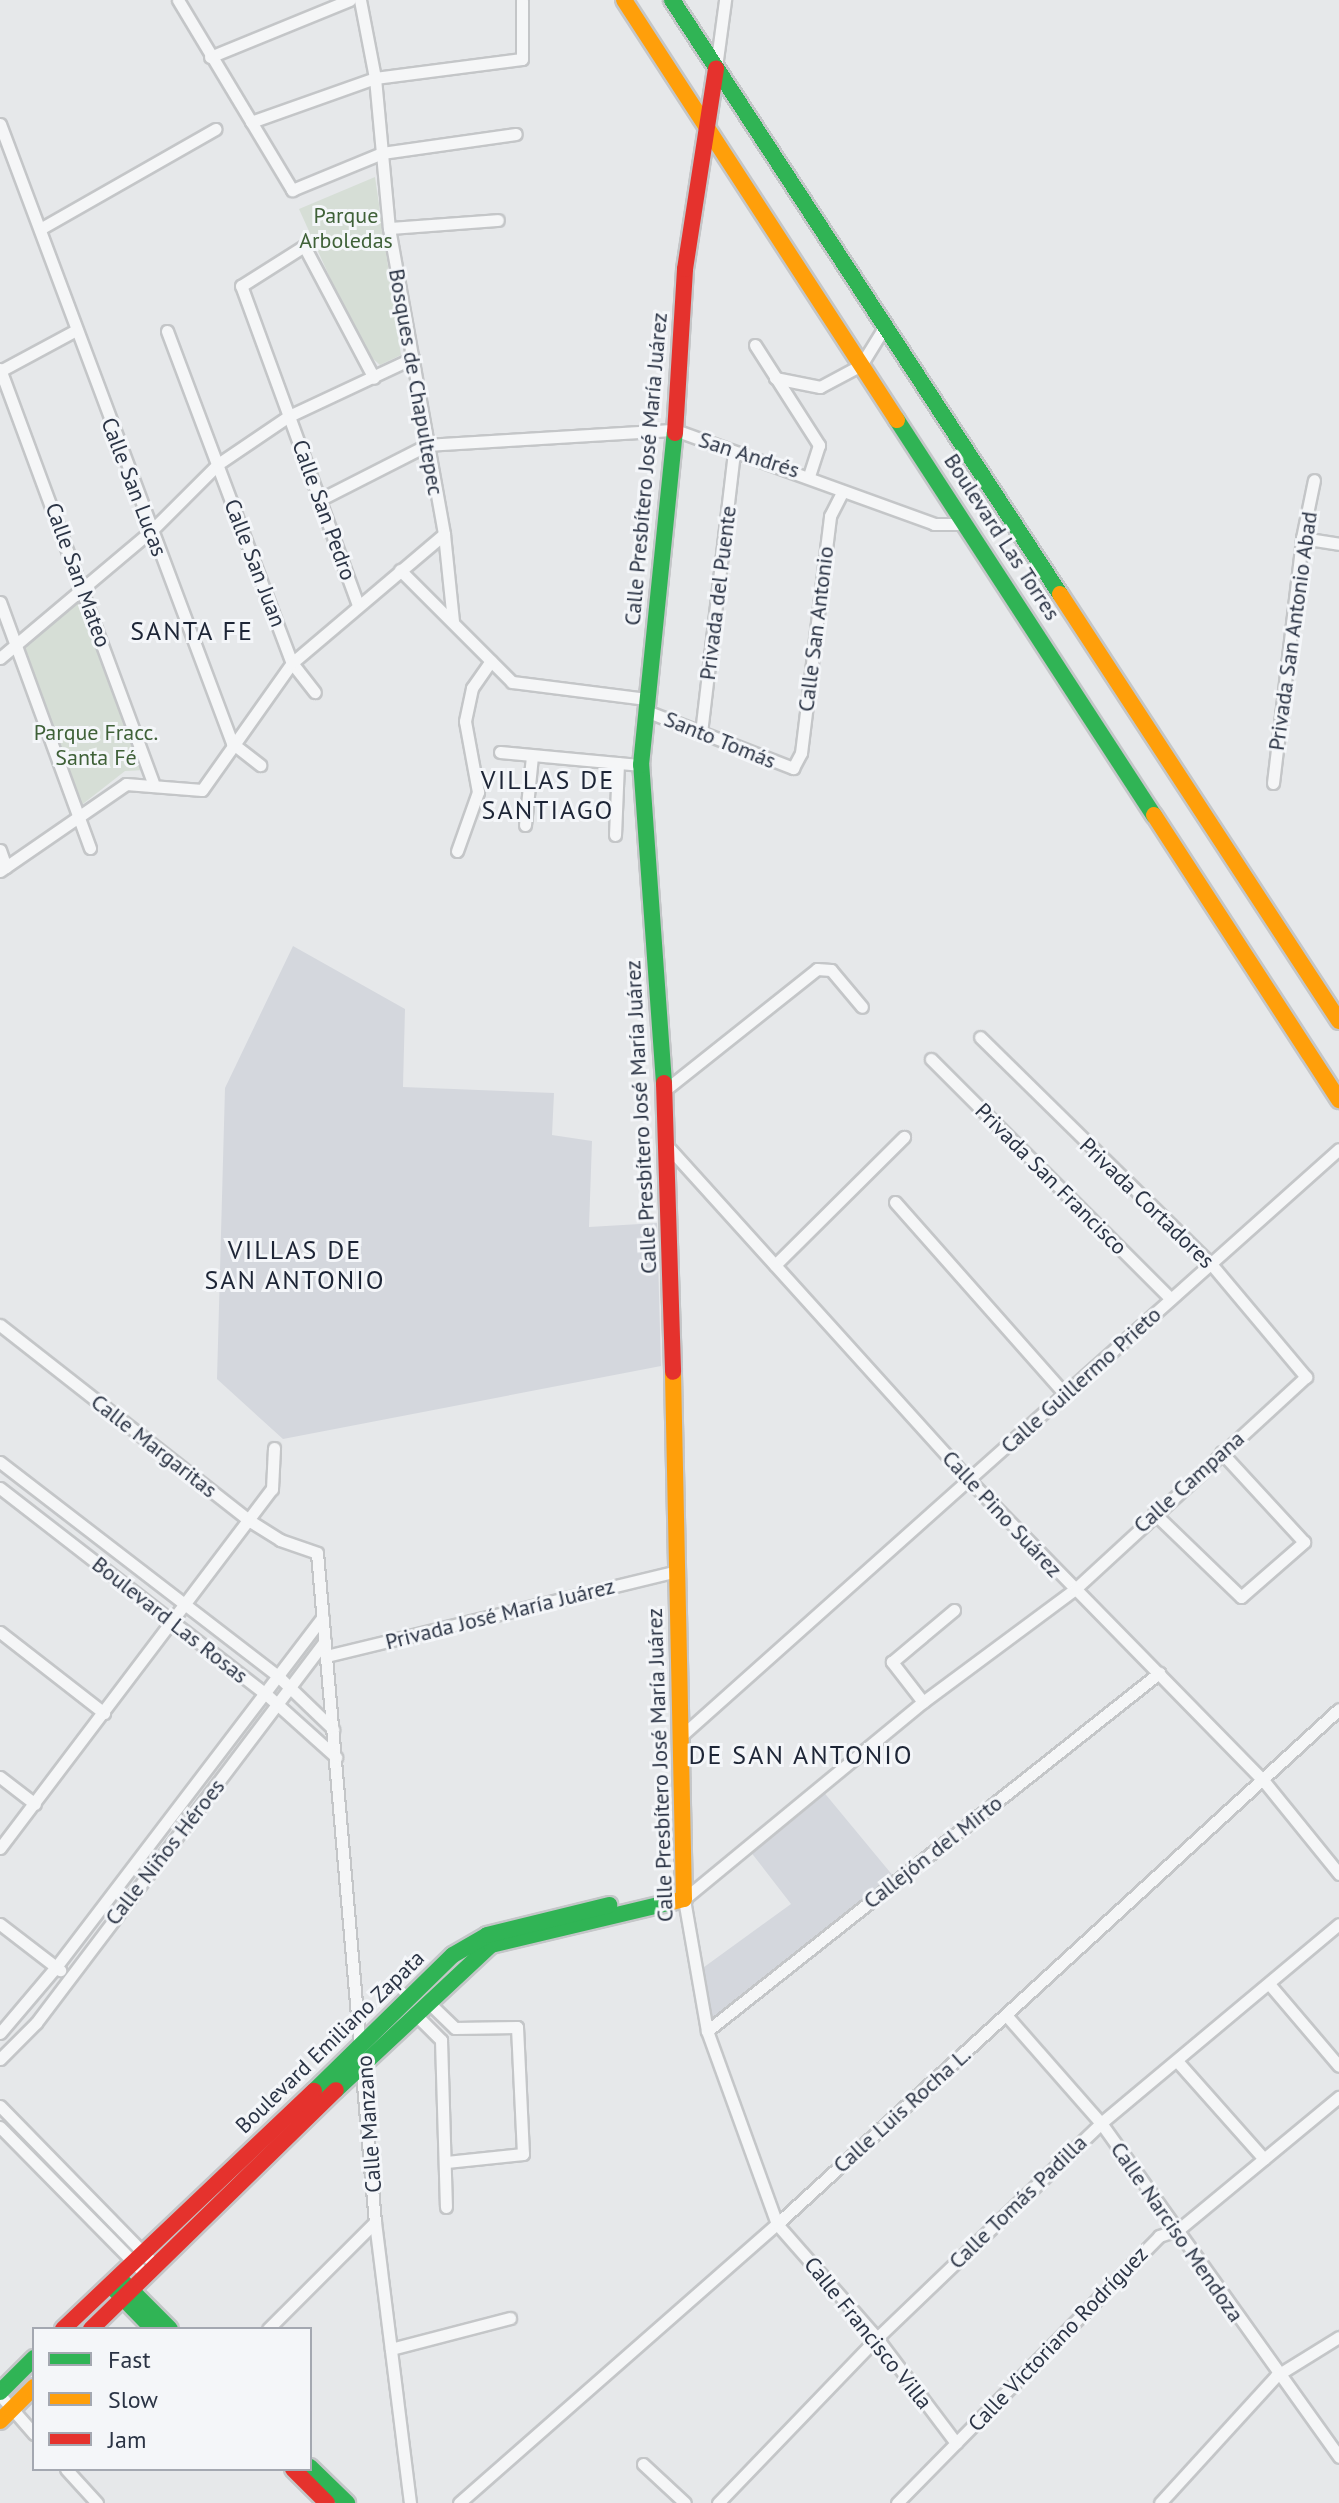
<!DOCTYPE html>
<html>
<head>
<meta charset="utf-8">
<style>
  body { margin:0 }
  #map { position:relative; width:1339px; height:2503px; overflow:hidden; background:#e6e8ea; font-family:"PT Sans",sans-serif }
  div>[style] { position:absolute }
  .built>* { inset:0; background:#d4d7dd }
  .green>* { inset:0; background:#d6ded6 }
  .roads { filter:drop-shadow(2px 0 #c4c6c8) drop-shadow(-2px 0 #c4c6c8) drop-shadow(0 2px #c4c6c8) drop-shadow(0 -2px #c4c6c8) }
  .street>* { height:11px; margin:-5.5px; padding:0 5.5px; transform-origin:5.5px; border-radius:5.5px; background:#f5f6f7 }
  .fast>* { height:16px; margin:-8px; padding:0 8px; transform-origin:8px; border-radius:8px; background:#30b455 }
  .slow>* { height:16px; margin:-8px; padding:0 8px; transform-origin:8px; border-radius:8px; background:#ff9f0a }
  .jam>* { height:16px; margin:-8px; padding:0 8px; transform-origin:8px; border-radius:8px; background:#e5322d }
  span { translate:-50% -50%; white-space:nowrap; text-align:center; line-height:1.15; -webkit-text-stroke:6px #f4f6f9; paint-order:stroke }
  .park-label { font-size:22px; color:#3f6138 }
  .street-label { font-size:22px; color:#2b3445 }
  .quarter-label { font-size:26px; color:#1d2536; letter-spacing:2px }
  .legend { position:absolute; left:32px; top:2327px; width:280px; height:144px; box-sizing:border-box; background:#f4f6f9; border:2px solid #a4a8b1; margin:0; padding:10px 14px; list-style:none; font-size:24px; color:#2b3445 }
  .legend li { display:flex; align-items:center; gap:16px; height:40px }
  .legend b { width:40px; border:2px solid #a4a8b1 }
</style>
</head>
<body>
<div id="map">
  <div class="built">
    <i style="clip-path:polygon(293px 946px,405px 1009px,403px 1087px,554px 1093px,552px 1135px,592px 1141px,589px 1227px,657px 1223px,661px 1366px,283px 1439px,217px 1379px,225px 1088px)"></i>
    <i style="clip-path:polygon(822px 1790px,894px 1877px,713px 2018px,700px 1970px,791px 1904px,750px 1851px)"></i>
  </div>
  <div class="green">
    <i style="clip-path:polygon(375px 177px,401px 355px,380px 365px,362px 349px,299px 209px)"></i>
    <i style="clip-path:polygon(81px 600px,145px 770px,125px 771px,79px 807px,22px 647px)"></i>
  </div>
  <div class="roads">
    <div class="street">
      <i style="left:178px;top:0;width:222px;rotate:59deg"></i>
      <i style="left:292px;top:190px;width:97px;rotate:-22.3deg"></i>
      <i style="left:382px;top:153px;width:135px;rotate:-8.1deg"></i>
      <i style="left:360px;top:0;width:79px;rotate:79.1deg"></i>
      <i style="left:375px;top:78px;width:151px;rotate:84.7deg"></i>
      <i style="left:389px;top:228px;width:311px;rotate:79.8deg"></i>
      <i style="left:444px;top:534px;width:87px;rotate:84.1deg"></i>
      <i style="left:210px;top:57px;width:151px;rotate:-22.2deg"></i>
      <i style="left:716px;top:67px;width:68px;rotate:-82.3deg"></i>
      <i style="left:251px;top:122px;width:132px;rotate:-19.5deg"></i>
      <i style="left:375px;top:78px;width:148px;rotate:-7.4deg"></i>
      <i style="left:522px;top:59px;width:59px;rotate:-90deg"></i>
      <i style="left:0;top:124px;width:661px;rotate:69.45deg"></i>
      <i style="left:389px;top:228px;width:109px;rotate:-4.2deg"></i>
      <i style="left:40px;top:229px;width:202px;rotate:-29.7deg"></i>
      <i style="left:167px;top:331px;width:355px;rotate:69.4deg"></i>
      <i style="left:292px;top:663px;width:37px;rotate:52deg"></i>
      <i style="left:755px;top:345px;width:119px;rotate:57.4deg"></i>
      <i style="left:819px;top:445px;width:32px;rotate:108deg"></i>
      <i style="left:0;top:369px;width:440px;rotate:69.7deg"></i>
      <i style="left:0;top:371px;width:86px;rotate:-28.3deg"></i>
      <i style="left:775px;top:378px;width:46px;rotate:11.3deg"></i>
      <i style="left:820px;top:387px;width:47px;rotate:-28.2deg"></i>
      <i style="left:861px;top:365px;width:46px;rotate:-58.4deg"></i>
      <i style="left:321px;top:499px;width:119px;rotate:-27deg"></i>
      <i style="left:427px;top:445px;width:248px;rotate:-3.5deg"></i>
      <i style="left:675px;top:430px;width:276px;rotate:19.9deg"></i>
      <i style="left:934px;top:524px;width:32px"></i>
      <i style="left:1302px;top:538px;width:37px;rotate:9deg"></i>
      <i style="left:400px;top:570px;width:158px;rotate:45deg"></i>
      <i style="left:512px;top:682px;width:136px;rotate:7.2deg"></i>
      <i style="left:0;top:602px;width:262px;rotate:69.9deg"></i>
      <i style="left:358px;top:605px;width:340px;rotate:-110.1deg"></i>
      <i style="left:241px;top:286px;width:75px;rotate:-32.4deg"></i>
      <i style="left:304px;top:246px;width:149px;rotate:62.1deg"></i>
      <i style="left:0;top:658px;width:197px;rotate:-40.1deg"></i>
      <i style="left:151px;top:531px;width:95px;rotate:-45deg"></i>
      <i style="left:218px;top:464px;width:86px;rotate:-34.1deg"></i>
      <i style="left:289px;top:416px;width:137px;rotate:-25.1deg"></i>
      <i style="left:646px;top:711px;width:158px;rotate:21.2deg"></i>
      <i style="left:793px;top:768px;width:17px;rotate:-62deg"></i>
      <i style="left:801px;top:753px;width:239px;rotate:-83deg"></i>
      <i style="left:830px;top:516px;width:27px;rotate:-63deg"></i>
      <i style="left:701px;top:733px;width:282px;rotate:-83.3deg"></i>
      <i style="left:232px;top:743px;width:36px;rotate:38deg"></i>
      <i style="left:500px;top:752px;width:142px;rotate:5.3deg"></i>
      <i style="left:1273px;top:783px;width:247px;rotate:-83.2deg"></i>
      <i style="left:1302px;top:538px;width:59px;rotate:-78.3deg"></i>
      <i style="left:525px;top:825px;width:69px;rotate:-84.2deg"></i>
      <i style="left:615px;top:835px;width:72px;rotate:-87.6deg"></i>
      <i style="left:0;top:850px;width:18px;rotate:71deg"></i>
      <i style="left:457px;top:851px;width:63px;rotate:-70.4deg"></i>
      <i style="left:478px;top:792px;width:72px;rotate:-100.4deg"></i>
      <i style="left:465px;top:721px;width:34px;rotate:-78deg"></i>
      <i style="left:472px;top:688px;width:33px;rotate:-55deg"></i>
      <i style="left:0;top:871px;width:153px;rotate:-34.6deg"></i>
      <i style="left:126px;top:784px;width:76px;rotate:4.5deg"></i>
      <i style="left:202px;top:790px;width:156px;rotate:-54.7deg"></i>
      <i style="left:292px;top:663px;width:199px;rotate:-40.3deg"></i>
      <i style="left:931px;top:1059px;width:339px;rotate:45deg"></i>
      <i style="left:665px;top:1090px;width:194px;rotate:-38.5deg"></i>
      <i style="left:817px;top:969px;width:14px;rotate:4deg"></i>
      <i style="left:831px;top:970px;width:48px;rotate:50deg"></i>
      <i style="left:670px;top:1149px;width:446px;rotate:47.9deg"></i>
      <i style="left:969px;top:1480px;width:420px;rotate:45.6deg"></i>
      <i style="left:1263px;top:1780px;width:121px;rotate:51deg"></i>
      <i style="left:895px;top:1202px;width:254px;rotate:48.5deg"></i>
      <i style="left:775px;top:1265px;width:182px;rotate:-44.8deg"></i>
      <i style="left:0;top:1325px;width:318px;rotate:38.1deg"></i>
      <i style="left:250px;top:1521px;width:36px;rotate:32deg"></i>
      <i style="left:280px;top:1540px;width:39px;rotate:19deg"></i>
      <i style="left:317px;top:1553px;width:672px;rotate:85.05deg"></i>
      <i style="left:375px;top:2222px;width:283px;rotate:82.9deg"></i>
      <i style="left:0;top:1462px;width:354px;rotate:37.6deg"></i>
      <i style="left:280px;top:1678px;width:74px;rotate:43.9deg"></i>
      <i style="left:0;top:1488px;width:338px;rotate:37.8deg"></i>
      <i style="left:267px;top:1695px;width:93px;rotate:41.9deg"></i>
      <i style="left:1154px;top:1513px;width:121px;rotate:44deg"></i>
      <i style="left:1241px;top:1597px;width:84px;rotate:-41.1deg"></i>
      <i style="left:1304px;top:1542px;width:122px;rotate:-132.7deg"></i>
      <i style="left:0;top:1632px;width:132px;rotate:37.9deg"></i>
      <i style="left:326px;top:1656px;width:358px;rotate:-13.6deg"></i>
      <i style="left:923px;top:1702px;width:51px;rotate:-127.8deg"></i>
      <i style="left:892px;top:1662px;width:81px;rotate:-40deg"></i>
      <i style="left:680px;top:1737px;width:883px;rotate:-41.74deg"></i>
      <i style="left:0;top:1777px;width:44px;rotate:37.6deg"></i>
      <i style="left:0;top:1848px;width:450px;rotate:-52.9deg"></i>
      <i style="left:272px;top:1489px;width:41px;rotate:-87.2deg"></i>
      <i style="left:0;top:1924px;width:76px;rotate:37.5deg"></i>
      <i style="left:1270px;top:1985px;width:106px;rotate:49.6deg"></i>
      <i style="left:428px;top:2002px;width:37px;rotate:44deg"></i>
      <i style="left:455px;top:2028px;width:62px;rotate:-0.9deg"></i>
      <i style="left:517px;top:2027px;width:127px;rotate:87.3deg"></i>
      <i style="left:523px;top:2154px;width:77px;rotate:174.1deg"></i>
      <i style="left:415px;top:2014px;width:37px;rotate:45deg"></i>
      <i style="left:441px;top:2040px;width:167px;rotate:88.3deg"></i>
      <i style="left:1006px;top:2015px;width:144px;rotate:48.7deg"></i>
      <i style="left:1101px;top:2123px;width:410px;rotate:54.5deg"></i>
      <i style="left:707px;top:2031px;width:577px;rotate:-38.38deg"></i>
      <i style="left:0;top:2033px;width:87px;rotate:-49.7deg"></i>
      <i style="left:56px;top:1967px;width:440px;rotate:-52.7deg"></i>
      <i style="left:0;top:2059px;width:51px;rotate:-45deg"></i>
      <i style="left:36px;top:2023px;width:479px;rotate:-52.9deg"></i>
      <i style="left:1177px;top:2061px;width:131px;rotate:48.4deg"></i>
      <i style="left:0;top:2106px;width:222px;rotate:45.7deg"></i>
      <i style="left:0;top:2127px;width:206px;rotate:45.4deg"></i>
      <i style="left:268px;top:2329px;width:151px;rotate:-45deg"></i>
      <i style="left:391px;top:2349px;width:123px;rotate:-14.6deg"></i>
      <i style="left:0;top:2395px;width:52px;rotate:48.9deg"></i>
      <i style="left:956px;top:2443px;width:131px;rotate:-127deg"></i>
      <i style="left:877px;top:2338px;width:152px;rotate:-131.3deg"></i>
      <i style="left:777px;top:2224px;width:205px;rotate:-109.9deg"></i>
      <i style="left:707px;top:2031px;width:134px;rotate:-99.9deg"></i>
      <i style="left:684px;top:1899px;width:310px;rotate:-39.5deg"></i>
      <i style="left:923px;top:1702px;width:188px;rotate:-36.6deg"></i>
      <i style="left:1074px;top:1590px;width:315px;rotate:-42.6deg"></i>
      <i style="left:1306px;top:1377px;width:146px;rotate:-130deg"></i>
      <i style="left:1212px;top:1265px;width:325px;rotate:-135.5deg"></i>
      <i style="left:643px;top:2464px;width:57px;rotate:42.9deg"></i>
      <i style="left:66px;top:2469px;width:46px;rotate:47.6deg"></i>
      <i style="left:459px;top:2503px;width:423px;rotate:-41.3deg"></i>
      <i style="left:777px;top:2224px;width:762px;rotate:-42.5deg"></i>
      <i style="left:718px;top:2503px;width:229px;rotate:-46.1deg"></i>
      <i style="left:877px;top:2338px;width:310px;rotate:-43.8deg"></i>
      <i style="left:1101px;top:2123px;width:310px;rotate:-39.9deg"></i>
      <i style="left:897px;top:2503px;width:374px;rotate:-45.5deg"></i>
      <i style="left:1159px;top:2236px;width:20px;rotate:-18deg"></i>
      <i style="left:1178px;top:2230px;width:209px;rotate:-39.6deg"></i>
      <i style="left:1160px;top:2503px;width:172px;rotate:-47.6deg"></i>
      <i style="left:1276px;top:2376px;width:74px;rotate:-31.8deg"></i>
    </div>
    <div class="fast">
      <i style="left:672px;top:0;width:709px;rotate:56.85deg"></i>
      <i style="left:897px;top:420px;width:471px;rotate:57deg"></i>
      <i style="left:664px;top:1083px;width:319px;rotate:-94.1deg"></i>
      <i style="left:641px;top:765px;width:334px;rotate:-84.2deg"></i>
      <i style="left:336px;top:2090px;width:212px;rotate:-43.1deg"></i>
      <i style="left:491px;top:1945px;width:186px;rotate:-13.4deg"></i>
      <i style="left:314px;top:2091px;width:194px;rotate:-44.4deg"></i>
      <i style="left:453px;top:1955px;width:39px;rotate:-30deg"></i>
      <i style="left:487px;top:1935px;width:126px;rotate:-13.8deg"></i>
      <i style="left:123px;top:2282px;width:66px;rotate:45deg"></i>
      <i style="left:115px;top:2290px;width:54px;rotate:45.7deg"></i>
      <i style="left:0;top:2392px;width:48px;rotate:-45deg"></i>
      <i style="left:310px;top:2467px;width:52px;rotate:44.2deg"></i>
    </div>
    <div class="slow">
      <i style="left:624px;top:0;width:501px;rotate:56.98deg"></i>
      <i style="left:1060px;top:594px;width:510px;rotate:56.84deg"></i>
      <i style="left:1154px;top:815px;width:340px;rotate:57deg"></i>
      <i style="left:672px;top:1902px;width:12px;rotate:-14deg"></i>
      <i style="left:684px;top:1899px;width:527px;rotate:-91.2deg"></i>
      <i style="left:0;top:2421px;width:48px;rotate:-45deg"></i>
    </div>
    <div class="jam">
      <i style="left:675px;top:433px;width:164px;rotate:-86.5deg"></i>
      <i style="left:685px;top:269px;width:203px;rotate:-81.2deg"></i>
      <i style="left:664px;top:1083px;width:289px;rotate:88.2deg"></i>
      <i style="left:63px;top:2329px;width:346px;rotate:-43.5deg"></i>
      <i style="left:91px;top:2329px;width:342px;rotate:-44.3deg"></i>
      <i style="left:293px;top:2469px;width:48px;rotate:45deg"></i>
    </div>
  </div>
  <div class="park-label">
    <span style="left:346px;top:228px">Parque<br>Arboledas</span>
    <span style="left:96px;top:745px">Parque Fracc.<br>Santa Fé</span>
  </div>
  <div class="street-label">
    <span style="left:416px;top:382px;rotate:80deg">Bosques de Chapultepec</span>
    <span style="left:749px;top:455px;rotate:18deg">San Andrés</span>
    <span style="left:646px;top:469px;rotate:-85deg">Calle Presbítero José María Juárez</span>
    <span style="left:134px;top:487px;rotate:69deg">Calle San Lucas</span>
    <span style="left:324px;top:510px;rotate:70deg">Calle San Pedro</span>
    <span style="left:1002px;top:537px;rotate:57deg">Boulevard Las Torres</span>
    <span style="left:255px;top:563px;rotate:69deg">Calle San Juan</span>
    <span style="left:78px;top:575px;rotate:70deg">Calle San Mateo</span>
    <span style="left:718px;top:593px;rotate:-83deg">Privada del Puente</span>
    <span style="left:816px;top:629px;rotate:-83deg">Calle San Antonio</span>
    <span style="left:1293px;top:631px;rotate:-82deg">Privada San Antonio Abad</span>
    <span style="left:720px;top:740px;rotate:22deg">Santo Tomás</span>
    <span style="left:641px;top:1117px;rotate:-93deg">Calle Presbítero José María Juárez</span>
    <span style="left:1051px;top:1179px;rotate:45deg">Privada San Francisco</span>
    <span style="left:1147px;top:1203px;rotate:44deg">Privada Cortadores</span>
    <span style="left:1081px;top:1380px;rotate:-42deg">Calle Guillermo Prieto</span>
    <span style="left:154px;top:1446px;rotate:38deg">Calle Margaritas</span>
    <span style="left:1189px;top:1482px;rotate:-42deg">Calle Campana</span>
    <span style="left:1002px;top:1514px;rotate:47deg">Calle Pino Suárez</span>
    <span style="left:500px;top:1614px;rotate:-14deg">Privada José María Juárez</span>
    <span style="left:170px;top:1620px;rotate:38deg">Boulevard Las Rosas</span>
    <span style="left:660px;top:1765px;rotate:-92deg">Calle Presbítero José María Juárez</span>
    <span style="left:165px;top:1852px;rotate:-52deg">Calle Niños Héroes</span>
    <span style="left:933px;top:1852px;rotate:-38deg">Callejón del Mirto</span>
    <span style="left:330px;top:2042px;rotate:-44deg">Boulevard Emiliano Zapata</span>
    <span style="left:902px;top:2110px;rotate:-42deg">Calle Luis Rocha L.</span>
    <span style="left:369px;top:2124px;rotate:-94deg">Calle Manzano</span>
    <span style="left:1018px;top:2202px;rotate:-44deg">Calle Tomás Padilla</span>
    <span style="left:1177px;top:2232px;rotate:55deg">Calle Narciso Mendoza</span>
    <span style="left:868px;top:2333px;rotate:51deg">Calle Francisco Villa</span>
    <span style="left:1058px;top:2339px;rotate:-46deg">Calle Victoriano Rodríguez</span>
  </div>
  <div class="quarter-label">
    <span style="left:192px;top:631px">SANTA FE</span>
    <span style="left:548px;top:795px">VILLAS DE<br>SANTIAGO</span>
    <span style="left:295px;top:1265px">VILLAS DE<br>SAN ANTONIO</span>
    <span style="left:801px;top:1755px">DE SAN ANTONIO</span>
  </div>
  <ul class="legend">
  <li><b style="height:10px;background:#30b455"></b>Fast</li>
  <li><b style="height:10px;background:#ff9f0a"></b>Slow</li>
  <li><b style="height:10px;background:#e5322d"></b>Jam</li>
  </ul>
</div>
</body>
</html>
